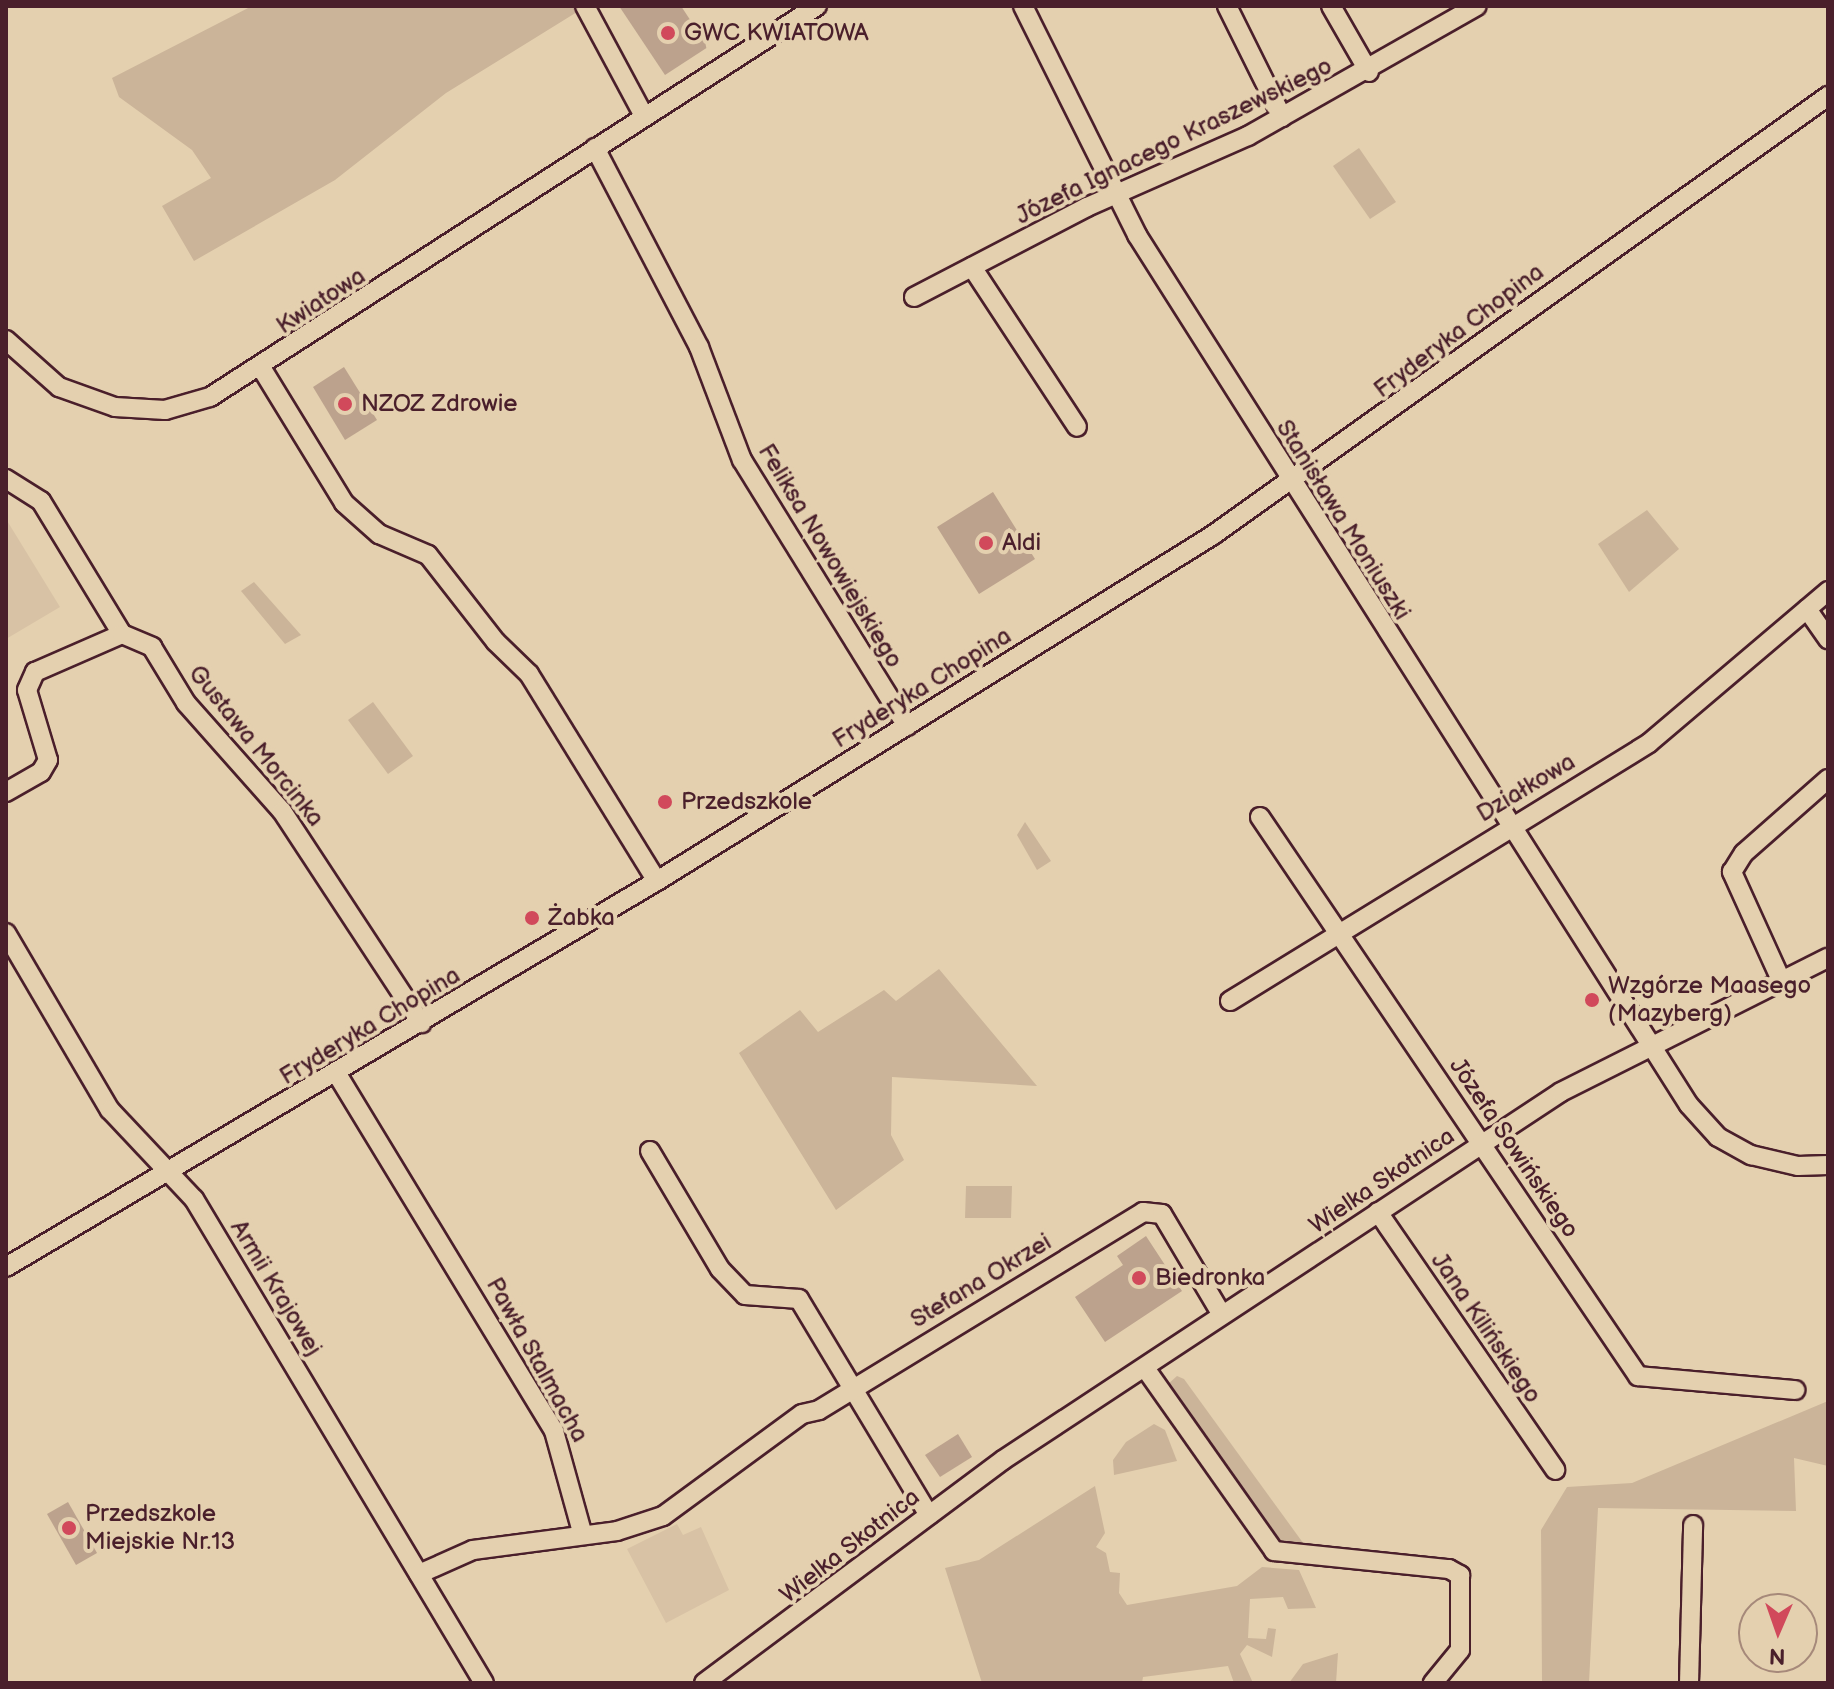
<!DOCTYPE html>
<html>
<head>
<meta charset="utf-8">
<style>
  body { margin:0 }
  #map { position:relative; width:1834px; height:1689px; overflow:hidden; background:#e4d0af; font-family:"Balsamiq Sans",sans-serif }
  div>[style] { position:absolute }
  .built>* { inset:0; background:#d8c2a5 }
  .green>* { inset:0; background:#cbb499 }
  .building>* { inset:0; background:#bca28d }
  .roads { filter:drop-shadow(2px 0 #4a1f2b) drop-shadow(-2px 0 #4a1f2b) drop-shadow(0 2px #4a1f2b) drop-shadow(0 -2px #4a1f2b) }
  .minor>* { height:18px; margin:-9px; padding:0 9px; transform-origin:9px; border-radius:9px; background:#e4d0af }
  .dots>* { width:22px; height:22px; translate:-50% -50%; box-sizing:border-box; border:4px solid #e4d0af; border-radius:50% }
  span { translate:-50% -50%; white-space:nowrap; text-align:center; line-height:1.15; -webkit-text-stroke:8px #e4d0af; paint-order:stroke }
  .poi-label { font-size:24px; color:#4a1f2b }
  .left { translate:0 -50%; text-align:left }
  .street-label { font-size:24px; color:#4a1f2b }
  .frame { position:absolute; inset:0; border:8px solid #4a1f2b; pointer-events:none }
  .north { position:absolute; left:1738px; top:1593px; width:80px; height:80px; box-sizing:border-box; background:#e4d0af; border:2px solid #a6897a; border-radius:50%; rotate:182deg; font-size:22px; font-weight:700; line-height:32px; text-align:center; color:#4a1f2b }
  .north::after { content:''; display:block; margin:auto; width:28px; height:36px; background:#d1495b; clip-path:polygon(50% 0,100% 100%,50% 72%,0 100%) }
</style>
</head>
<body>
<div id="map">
  <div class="built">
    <i style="clip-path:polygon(6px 519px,60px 607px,6px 639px)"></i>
    <i style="clip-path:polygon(677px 1524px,683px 1535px,701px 1527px,729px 1590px,666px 1623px,627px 1549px)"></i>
  </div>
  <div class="green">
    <i style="clip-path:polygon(252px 6px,575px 6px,577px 12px,446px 93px,335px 180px,194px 261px,162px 206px,211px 178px,192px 150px,119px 97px,112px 78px)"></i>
    <i style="clip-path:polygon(1359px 148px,1396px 202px,1370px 219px,1333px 166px)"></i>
    <i style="clip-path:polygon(1647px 510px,1679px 549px,1629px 592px,1598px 544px)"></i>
    <i style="clip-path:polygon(254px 582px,301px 635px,285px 644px,241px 591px)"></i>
    <i style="clip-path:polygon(373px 702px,413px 756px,388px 774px,348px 720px)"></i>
    <i style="clip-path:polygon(1025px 822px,1051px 861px,1037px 870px,1017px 835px)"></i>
    <i style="clip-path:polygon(939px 969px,1037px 1086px,892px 1077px,891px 1135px,904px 1160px,836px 1210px,739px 1053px,800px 1010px,818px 1032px,884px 990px,896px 1001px)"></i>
    <i style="clip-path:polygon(966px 1186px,1012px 1186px,1011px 1218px,965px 1218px)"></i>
    <i style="clip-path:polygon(1177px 1376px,1184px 1379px,1306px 1547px,1274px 1542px,1167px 1385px)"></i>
    <i style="clip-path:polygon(1828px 1401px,1828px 1466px,1794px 1458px,1796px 1511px,1598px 1508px,1589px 1683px,1542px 1683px,1541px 1530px,1567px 1487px,1632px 1483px)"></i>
    <i style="clip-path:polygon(1154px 1424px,1165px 1430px,1177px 1461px,1114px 1475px,1113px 1460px,1126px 1442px)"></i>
    <i style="clip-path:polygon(1095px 1486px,1105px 1533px,1096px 1547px,1106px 1553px,1110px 1572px,1120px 1573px,1119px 1593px,1127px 1605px,1237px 1586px,1262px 1567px,1299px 1570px,1316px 1608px,1288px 1609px,1283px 1597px,1250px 1599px,1248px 1638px,1266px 1639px,1268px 1628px,1276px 1629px,1272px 1657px,1247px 1645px,1240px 1654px,1253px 1683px,1234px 1683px,1228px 1666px,1143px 1677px,1142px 1683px,982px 1683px,945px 1568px,979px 1560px)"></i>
    <i style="clip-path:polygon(1338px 1653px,1336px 1683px,1289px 1683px,1303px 1664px)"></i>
  </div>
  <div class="building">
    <i style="clip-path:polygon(619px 6px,681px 6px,708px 47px,665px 75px)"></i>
    <i style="clip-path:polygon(344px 367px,377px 420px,345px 440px,313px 387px)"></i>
    <i style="clip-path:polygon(993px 492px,1035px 559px,979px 594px,937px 527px)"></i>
    <i style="clip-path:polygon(1146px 1236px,1182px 1291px,1105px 1342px,1075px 1297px,1123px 1265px,1117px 1256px)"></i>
    <i style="clip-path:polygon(958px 1434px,972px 1457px,940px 1477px,925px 1455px)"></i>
    <i style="clip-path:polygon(68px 1502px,97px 1553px,76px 1565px,47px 1514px)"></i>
  </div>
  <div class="roads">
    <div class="minor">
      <i style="left:585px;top:6px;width:125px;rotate:61.8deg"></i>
      <i style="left:1023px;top:6px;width:256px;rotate:63.5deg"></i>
      <i style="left:1137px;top:235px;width:1030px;rotate:57.61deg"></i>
      <i style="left:1689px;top:1105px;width:43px;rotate:47.8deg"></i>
      <i style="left:1718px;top:1137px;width:38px;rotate:29deg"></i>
      <i style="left:1751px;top:1155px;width:48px;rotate:13.2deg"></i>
      <i style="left:1798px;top:1166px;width:30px;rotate:-2deg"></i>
      <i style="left:1227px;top:6px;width:124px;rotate:63.6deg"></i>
      <i style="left:1331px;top:6px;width:76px;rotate:60.1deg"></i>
      <i style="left:595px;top:148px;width:225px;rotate:62.4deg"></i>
      <i style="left:699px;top:347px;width:121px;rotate:69.2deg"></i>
      <i style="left:742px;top:460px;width:313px;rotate:58.2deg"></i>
      <i style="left:972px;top:267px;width:191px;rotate:56.7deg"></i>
      <i style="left:914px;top:297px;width:195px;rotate:-27.5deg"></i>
      <i style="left:1087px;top:207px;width:176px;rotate:-23.8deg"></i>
      <i style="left:1248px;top:136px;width:263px;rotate:-29.6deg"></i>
      <i style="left:6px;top:340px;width:71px;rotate:41.6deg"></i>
      <i style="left:59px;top:387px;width:59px;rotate:19.7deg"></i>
      <i style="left:115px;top:407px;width:50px;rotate:3.4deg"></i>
      <i style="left:165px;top:410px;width:47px;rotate:-16.1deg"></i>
      <i style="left:210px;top:397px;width:722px;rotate:-32.79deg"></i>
      <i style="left:262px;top:369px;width:157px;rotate:58.5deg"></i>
      <i style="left:344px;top:503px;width:47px;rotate:41.5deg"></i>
      <i style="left:379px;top:534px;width:53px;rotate:23.2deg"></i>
      <i style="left:428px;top:555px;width:110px;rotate:52deg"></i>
      <i style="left:496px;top:642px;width:46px;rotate:44.1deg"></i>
      <i style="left:529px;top:674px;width:243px;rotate:58.3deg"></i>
      <i style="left:6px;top:479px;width:41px;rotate:32.2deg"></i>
      <i style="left:41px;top:501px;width:156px;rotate:58.7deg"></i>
      <i style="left:1807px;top:609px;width:37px;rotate:55deg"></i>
      <i style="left:6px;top:792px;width:40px;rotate:-29.7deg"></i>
      <i style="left:41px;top:772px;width:14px;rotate:-60deg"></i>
      <i style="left:48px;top:760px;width:73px;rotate:-106.7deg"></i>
      <i style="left:27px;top:690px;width:20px;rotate:-66deg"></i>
      <i style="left:35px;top:672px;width:95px;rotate:-23.6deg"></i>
      <i style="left:122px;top:634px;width:33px;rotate:23deg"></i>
      <i style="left:152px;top:647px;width:66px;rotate:58.7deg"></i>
      <i style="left:186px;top:703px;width:144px;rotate:48.4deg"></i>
      <i style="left:282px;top:811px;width:254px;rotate:56.7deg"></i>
      <i style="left:1260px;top:817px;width:675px;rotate:55.93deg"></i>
      <i style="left:1638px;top:1376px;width:158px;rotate:5.1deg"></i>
      <i style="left:6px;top:933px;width:205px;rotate:59.6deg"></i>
      <i style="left:110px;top:1110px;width:122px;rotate:46.7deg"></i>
      <i style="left:194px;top:1199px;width:564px;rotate:59.07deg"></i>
      <i style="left:1781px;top:980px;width:119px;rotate:-114.4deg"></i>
      <i style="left:1732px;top:872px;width:22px;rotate:-58deg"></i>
      <i style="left:1744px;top:853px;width:112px;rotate:-41.4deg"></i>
      <i style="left:1230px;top:1001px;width:492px;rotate:-31.6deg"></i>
      <i style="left:1649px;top:743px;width:235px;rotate:-40.3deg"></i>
      <i style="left:337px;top:1074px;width:418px;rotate:58.7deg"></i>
      <i style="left:554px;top:1431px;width:105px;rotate:74.5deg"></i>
      <i style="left:650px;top:1151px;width:137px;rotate:59.3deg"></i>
      <i style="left:720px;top:1269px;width:36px;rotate:46deg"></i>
      <i style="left:745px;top:1295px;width:54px;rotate:4.2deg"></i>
      <i style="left:799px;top:1299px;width:252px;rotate:59deg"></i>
      <i style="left:1378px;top:1212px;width:313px;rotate:55.5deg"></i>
      <i style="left:6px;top:1267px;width:757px;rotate:-30.67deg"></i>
      <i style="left:657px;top:881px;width:655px;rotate:-31.89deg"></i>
      <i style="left:1213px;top:535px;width:756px;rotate:-35.52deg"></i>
      <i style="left:1145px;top:1368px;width:224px;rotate:54.8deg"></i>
      <i style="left:1274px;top:1551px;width:176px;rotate:5.9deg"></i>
      <i style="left:1449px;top:1569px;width:13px;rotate:29deg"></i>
      <i style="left:1460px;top:1575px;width:75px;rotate:90deg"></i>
      <i style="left:1460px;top:1650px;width:43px;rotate:129.3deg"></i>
      <i style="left:419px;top:1574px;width:59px;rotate:-24deg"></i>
      <i style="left:473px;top:1550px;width:145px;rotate:-7.5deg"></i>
      <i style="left:617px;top:1531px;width:48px;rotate:-18.1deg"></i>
      <i style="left:663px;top:1516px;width:172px;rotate:-36.3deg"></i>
      <i style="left:802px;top:1414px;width:17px;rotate:-13deg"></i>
      <i style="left:819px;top:1410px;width:380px;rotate:-31.4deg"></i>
      <i style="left:1143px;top:1212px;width:19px;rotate:6deg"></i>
      <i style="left:1162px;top:1214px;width:117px;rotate:59.3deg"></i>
      <i style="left:704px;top:1683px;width:373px;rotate:-36.7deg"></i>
      <i style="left:1003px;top:1460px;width:668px;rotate:-33.4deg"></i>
      <i style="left:1561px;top:1092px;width:299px;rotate:-26.7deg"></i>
      <i style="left:1689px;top:1683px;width:158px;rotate:-88.5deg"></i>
    </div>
  </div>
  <div class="dots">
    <i style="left:668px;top:33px;background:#d1495b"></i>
    <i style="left:345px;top:404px;background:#d1495b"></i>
    <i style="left:986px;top:543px;background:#d1495b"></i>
    <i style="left:665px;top:802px;background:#d1495b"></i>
    <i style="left:532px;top:918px;background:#d1495b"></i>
    <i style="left:1592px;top:1000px;background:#d1495b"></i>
    <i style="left:1139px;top:1278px;background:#d1495b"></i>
    <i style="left:69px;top:1528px;background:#d1495b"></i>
  </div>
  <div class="poi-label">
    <span class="left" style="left:684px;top:33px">GWC KWIATOWA</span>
    <span class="left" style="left:361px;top:404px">NZOZ Zdrowie</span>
    <span class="left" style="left:1002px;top:543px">Aldi</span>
    <span class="left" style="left:681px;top:802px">Przedszkole</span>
    <span class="left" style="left:548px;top:918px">Żabka</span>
    <span class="left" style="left:1608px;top:1000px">Wzgórze Maasego<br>(Mazyberg)</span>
    <span class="left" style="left:1155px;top:1278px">Biedronka</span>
    <span class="left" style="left:85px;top:1528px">Przedszkole<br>Miejskie Nr.13</span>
  </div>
  <div class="street-label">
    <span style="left:1174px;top:141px;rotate:-26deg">Józefa Ignacego Kraszewskiego</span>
    <span style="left:321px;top:301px;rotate:-33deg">Kwiatowa</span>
    <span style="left:1459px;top:331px;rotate:-37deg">Fryderyka Chopina</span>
    <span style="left:1343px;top:520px;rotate:58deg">Stanisława Moniuszki</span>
    <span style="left:830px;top:556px;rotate:59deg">Feliksa Nowowiejskiego</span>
    <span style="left:922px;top:688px;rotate:-32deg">Fryderyka Chopina</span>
    <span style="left:256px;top:746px;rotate:51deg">Gustawa Morcinka</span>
    <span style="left:1526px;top:788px;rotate:-31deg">Działkowa</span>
    <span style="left:370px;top:1026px;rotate:-31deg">Fryderyka Chopina</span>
    <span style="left:1514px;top:1148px;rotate:56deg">Józefa Sowińskiego</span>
    <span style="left:1382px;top:1181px;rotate:-34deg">Wielka Skotnica</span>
    <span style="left:981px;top:1281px;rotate:-31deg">Stefana Okrzei</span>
    <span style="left:276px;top:1288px;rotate:59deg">Armii Krajowej</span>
    <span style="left:1486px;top:1328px;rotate:56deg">Jana Kilińskiego</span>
    <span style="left:537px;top:1360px;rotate:61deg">Pawła Stalmacha</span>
    <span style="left:850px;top:1546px;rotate:-38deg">Wielka Skotnica</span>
  </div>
  <div class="frame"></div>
  <div class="north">N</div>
</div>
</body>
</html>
